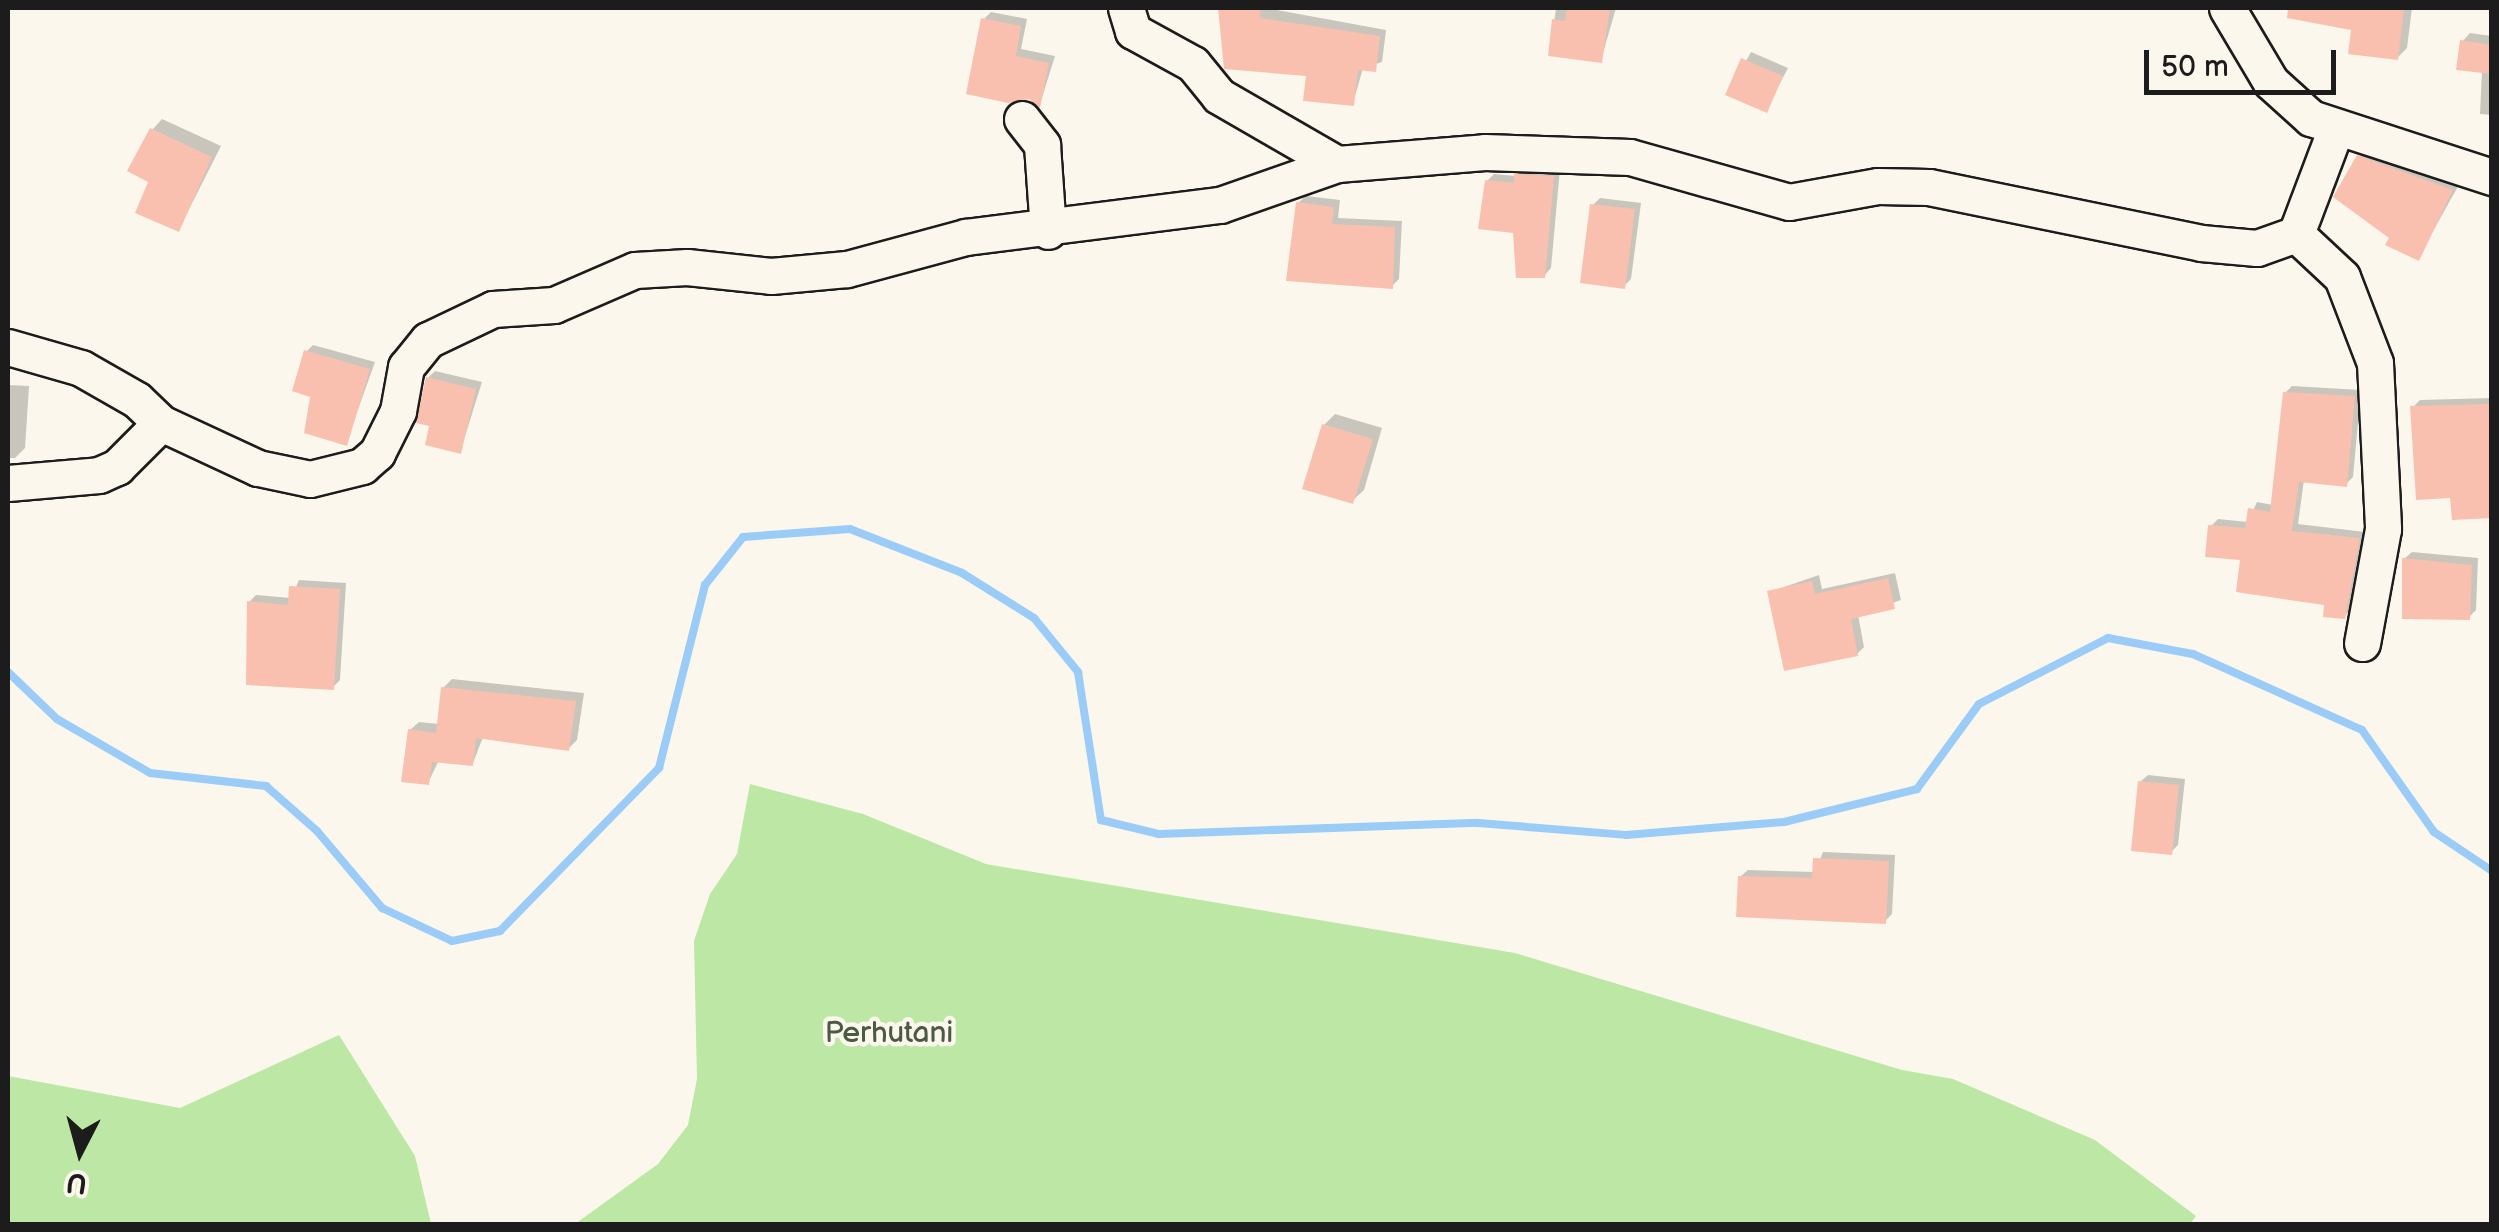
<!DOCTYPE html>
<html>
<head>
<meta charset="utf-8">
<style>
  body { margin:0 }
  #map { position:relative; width:2499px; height:1232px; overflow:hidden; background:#fbf7ec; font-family:"Balsamiq Sans",sans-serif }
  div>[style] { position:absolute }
  .green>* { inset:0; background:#bce7a4 }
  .shadow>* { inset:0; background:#0003 }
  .stream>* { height:8px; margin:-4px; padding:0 4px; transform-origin:4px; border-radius:4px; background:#9accf7 }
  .building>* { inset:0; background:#f9c0af }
  .roads { filter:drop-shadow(2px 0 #1c1c1c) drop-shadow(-2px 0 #1c1c1c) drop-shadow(0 2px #1c1c1c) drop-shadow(0 -2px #1c1c1c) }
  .minor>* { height:35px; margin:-17.5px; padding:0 17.5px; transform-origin:17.5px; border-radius:17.5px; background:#fbf7ec }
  span { translate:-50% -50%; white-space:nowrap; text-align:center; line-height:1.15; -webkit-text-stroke:9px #fbf7ec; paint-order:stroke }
  .park-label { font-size:30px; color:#4c5945 }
  .frame { position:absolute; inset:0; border:10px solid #1c1c1c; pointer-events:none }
  .north { position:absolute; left:30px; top:1102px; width:100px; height:100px; -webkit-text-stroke:8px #fbf7ec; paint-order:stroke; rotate:186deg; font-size:28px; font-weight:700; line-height:40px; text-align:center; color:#1c1c1c }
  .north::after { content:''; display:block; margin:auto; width:35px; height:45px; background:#1c1c1c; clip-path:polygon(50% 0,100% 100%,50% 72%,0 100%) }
  .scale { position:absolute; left:2144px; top:50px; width:192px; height:45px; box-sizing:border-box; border:5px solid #1c1c1c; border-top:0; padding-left:12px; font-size:30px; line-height:35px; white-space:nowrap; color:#1c1c1c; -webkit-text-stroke:8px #fbf7ec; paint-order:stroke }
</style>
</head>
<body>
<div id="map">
  <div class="green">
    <i style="clip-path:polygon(750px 784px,863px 814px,986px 864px,1515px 953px,1902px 1070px,1953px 1079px,2095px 1140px,2196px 1216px,2190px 1224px,575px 1224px,658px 1164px,688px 1125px,697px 1079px,694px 941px,710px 894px,737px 854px)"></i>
    <i style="clip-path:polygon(339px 1035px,415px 1156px,431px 1224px,8px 1224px,8px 1076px,180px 1108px)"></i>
  </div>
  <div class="shadow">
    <i style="clip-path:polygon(1221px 8px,1266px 8px,1386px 30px,1382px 62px,1363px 68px,1353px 103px,1309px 74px,1226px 66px)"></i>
    <i style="clip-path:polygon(1556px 8px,1616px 8px,1601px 60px,1550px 54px)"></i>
    <i style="clip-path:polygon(2327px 8px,2412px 8px,2407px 48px,2397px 58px,2354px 28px,2325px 22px)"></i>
    <i style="clip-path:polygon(991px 12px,1027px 19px,1021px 49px,1055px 56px,1040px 104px,984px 19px)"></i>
    <i style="clip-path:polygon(2470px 33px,2492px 36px,2492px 115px,2480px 114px,2482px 71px,2462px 42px)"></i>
    <i style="clip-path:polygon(1751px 52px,1788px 68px,1766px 110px,1728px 94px)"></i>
    <i style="clip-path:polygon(162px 119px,221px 146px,179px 229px,151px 181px,152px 130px)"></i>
    <i style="clip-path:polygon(2369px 147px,2461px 181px,2418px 258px,2392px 237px,2359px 157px)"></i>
    <i style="clip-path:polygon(1524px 168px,1560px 169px,1551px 268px,1544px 276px,1487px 181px,1494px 174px,1516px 176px)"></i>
    <i style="clip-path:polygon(1306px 196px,1340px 200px,1338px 218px,1402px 221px,1399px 279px,1392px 286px,1298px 203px)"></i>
    <i style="clip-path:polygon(1600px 198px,1641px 203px,1631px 279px,1624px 286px,1593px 205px)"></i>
    <i style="clip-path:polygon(313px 345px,375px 362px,346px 443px,313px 395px,306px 352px)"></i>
    <i style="clip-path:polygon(435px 371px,482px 382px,460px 452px,432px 424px,428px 378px)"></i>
    <i style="clip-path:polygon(8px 385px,29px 386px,25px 448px,15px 458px,8px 458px)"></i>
    <i style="clip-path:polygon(2292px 386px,2361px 390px,2353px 477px,2346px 484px,2304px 480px,2298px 524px,2365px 532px,2351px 609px,2344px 617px,2243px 558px,2211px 526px,2218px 519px,2248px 522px,2257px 502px,2273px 505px,2285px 393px)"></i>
    <i style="clip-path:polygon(2492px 398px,2492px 516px,2453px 495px,2413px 407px,2420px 400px)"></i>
    <i style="clip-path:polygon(1335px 414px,1382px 428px,1364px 490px,1352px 501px,1324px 425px)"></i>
    <i style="clip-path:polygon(2412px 552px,2478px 558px,2476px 610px,2469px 617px,2404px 559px)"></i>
    <i style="clip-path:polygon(1895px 573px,1901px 600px,1858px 615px,1864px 647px,1857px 654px,1769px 592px,1819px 575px,1822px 589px)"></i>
    <i style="clip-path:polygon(299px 580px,346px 583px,340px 680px,333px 687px,249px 602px,256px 595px,291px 598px)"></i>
    <i style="clip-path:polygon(452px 679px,584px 693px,577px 740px,568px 749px,483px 737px,473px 763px,439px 760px,428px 783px,410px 730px,419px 722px,439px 724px,443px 688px)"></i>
    <i style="clip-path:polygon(2148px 775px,2185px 779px,2178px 845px,2171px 852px,2140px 782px)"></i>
    <i style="clip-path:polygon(1823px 852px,1895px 855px,1892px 914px,1885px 921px,1740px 877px,1748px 870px,1815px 872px)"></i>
  </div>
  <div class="stream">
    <i style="left:8px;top:672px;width:68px;rotate:43.8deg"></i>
    <i style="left:57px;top:719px;width:108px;rotate:30.1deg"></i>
    <i style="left:150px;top:773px;width:117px;rotate:6.4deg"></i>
    <i style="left:266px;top:786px;width:68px;rotate:41.4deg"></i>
    <i style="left:317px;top:831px;width:101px;rotate:49.8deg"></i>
    <i style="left:382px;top:908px;width:77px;rotate:25.2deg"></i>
    <i style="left:452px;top:941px;width:49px;rotate:-11.8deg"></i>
    <i style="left:500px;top:931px;width:228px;rotate:-45.7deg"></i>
    <i style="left:659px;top:768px;width:189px;rotate:-75.9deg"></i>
    <i style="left:705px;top:585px;width:61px;rotate:-51.6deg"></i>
    <i style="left:743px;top:537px;width:107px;rotate:-4.3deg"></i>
    <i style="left:850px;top:529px;width:120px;rotate:21.4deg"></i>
    <i style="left:962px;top:573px;width:85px;rotate:32deg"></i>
    <i style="left:1034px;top:618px;width:70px;rotate:50.8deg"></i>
    <i style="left:1078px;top:672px;width:150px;rotate:81.2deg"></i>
    <i style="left:1101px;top:820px;width:60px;rotate:13.6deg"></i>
    <i style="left:1159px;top:834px;width:319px;rotate:-2deg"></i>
    <i style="left:1478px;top:823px;width:148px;rotate:4.6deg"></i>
    <i style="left:1626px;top:835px;width:159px;rotate:-4.7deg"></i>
    <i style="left:1784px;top:822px;width:137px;rotate:-13.9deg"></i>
    <i style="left:1917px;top:789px;width:105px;rotate:-53.9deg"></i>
    <i style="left:1979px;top:704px;width:145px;rotate:-27.1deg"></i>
    <i style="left:2108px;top:638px;width:86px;rotate:10.7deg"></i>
    <i style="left:2193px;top:654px;width:185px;rotate:24.2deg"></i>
    <i style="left:2362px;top:730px;width:125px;rotate:54.8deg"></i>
    <i style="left:2434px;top:832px;width:70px;rotate:33.9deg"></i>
  </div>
  <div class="building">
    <i style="clip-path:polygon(1218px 8px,1260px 8px,1260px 18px,1380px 36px,1376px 72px,1358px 70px,1354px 106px,1303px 101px,1306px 76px,1224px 69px)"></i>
    <i style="clip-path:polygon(1567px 8px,1610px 8px,1602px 63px,1548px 56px,1552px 19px,1565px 21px)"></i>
    <i style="clip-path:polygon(2288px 8px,2404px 8px,2398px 60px,2348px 54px,2351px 30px,2287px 18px)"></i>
    <i style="clip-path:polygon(981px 18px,1021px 26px,1016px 56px,1049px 63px,1040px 108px,1029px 99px,1008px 103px,966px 94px)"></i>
    <i style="clip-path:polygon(2460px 40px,2492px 45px,2492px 74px,2456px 70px)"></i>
    <i style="clip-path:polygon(1741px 58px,1783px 76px,1767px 113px,1725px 95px)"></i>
    <i style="clip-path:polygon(150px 128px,212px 157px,179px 232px,135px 213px,148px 182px,127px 171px)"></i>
    <i style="clip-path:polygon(2357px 155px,2453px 190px,2419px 261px,2385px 245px,2389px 238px,2333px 197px)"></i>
    <i style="clip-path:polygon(1514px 174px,1554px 176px,1545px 278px,1516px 278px,1513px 233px,1478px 229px,1485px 180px,1514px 183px)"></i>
    <i style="clip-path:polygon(1296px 202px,1334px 207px,1332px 224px,1395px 227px,1393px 289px,1286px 281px)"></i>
    <i style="clip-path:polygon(1590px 204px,1635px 209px,1625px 289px,1580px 283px)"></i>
    <i style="clip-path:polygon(304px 350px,370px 369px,347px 446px,304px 433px,310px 397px,292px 391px)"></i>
    <i style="clip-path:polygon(426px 377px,476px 389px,461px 454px,425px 445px,429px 426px,416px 423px)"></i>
    <i style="clip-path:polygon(2283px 392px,2355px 396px,2347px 487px,2299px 482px,2292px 531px,2360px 538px,2345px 619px,2323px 617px,2324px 605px,2236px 592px,2240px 560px,2205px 557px,2208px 525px,2245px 528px,2248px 508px,2270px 512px)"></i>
    <i style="clip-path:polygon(2492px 404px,2492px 518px,2452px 520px,2450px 498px,2416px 500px,2410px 406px)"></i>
    <i style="clip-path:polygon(1322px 424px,1373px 439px,1353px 504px,1302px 489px)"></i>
    <i style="clip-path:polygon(2402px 558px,2472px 565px,2470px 620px,2402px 619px)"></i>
    <i style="clip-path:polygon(1888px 578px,1895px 609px,1851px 619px,1858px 656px,1784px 671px,1767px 591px,1812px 581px,1815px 594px)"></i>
    <i style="clip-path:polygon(289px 586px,340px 589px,334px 690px,246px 685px,247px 601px,288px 605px)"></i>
    <i style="clip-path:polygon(441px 687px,576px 701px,569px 751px,476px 738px,473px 766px,432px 762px,429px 785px,401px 782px,408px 729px,436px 733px)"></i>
    <i style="clip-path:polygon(2138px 781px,2179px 785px,2172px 855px,2131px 851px)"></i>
    <i style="clip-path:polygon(1813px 858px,1889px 861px,1886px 924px,1736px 917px,1738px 876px,1812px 878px)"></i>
  </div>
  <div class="roads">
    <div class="minor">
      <i style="left:1126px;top:8px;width:24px;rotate:73deg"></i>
      <i style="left:1133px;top:31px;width:68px;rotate:28.8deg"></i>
      <i style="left:1193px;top:64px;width:41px;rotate:50.9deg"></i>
      <i style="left:1219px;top:96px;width:136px;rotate:30deg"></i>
      <i style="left:2227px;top:8px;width:86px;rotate:59.3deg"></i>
      <i style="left:2271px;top:82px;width:54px;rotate:42deg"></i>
      <i style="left:2311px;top:118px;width:190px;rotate:18.1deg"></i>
      <i style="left:1022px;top:119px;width:33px;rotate:52deg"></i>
      <i style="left:1042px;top:145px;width:86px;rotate:86deg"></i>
      <i style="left:2296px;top:234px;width:63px;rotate:43.1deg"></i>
      <i style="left:2342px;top:277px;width:92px;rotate:69deg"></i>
      <i style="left:2375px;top:363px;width:166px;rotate:87.2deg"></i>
      <i style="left:2383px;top:529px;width:116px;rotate:100.4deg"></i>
      <i style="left:8px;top:347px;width:76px;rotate:16deg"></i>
      <i style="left:81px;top:368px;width:64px;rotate:29.7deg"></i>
      <i style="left:137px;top:400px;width:33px;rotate:44deg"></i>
      <i style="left:161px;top:423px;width:107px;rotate:24.9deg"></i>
      <i style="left:258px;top:468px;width:53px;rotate:11.9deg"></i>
      <i style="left:310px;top:479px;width:54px;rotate:-14deg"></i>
      <i style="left:362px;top:466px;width:20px;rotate:-41deg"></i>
      <i style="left:377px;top:453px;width:47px;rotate:-63.4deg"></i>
      <i style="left:398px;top:411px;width:45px;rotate:-79.7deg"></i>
      <i style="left:406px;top:367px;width:35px;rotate:-51deg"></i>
      <i style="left:428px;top:340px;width:72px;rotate:-25.5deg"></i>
      <i style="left:493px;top:309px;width:61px;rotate:-3.8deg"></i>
      <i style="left:554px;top:305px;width:88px;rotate:-23.4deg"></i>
      <i style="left:635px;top:270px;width:52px;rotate:-3.3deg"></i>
      <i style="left:687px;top:267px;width:84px;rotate:6.1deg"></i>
      <i style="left:771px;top:276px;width:76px;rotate:-5.3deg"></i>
      <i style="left:847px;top:269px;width:123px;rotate:-15.1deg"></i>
      <i style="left:966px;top:237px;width:256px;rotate:-7.2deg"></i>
      <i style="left:1220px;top:205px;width:124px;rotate:-19.3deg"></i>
      <i style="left:1337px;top:164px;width:148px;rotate:-4.6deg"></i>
      <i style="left:1485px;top:152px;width:145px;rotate:2deg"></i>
      <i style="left:1630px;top:157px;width:165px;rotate:15.8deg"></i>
      <i style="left:1789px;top:202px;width:90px;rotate:-10.2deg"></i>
      <i style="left:1878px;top:186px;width:51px;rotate:1.1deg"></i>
      <i style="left:1929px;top:187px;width:278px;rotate:11.6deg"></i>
      <i style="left:2201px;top:243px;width:56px;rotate:5.1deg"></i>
      <i style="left:2257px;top:248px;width:41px;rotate:-19.7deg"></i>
      <i style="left:2296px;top:234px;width:110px;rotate:-69.3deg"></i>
      <i style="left:8px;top:483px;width:91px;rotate:-5deg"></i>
      <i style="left:99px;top:475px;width:20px;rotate:-24deg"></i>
      <i style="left:117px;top:467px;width:62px;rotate:-45deg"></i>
    </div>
  </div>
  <div class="park-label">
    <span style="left:889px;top:1033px">Perhutani</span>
  </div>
  <div class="frame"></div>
  <div class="north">U</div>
  <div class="scale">50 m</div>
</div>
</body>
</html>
